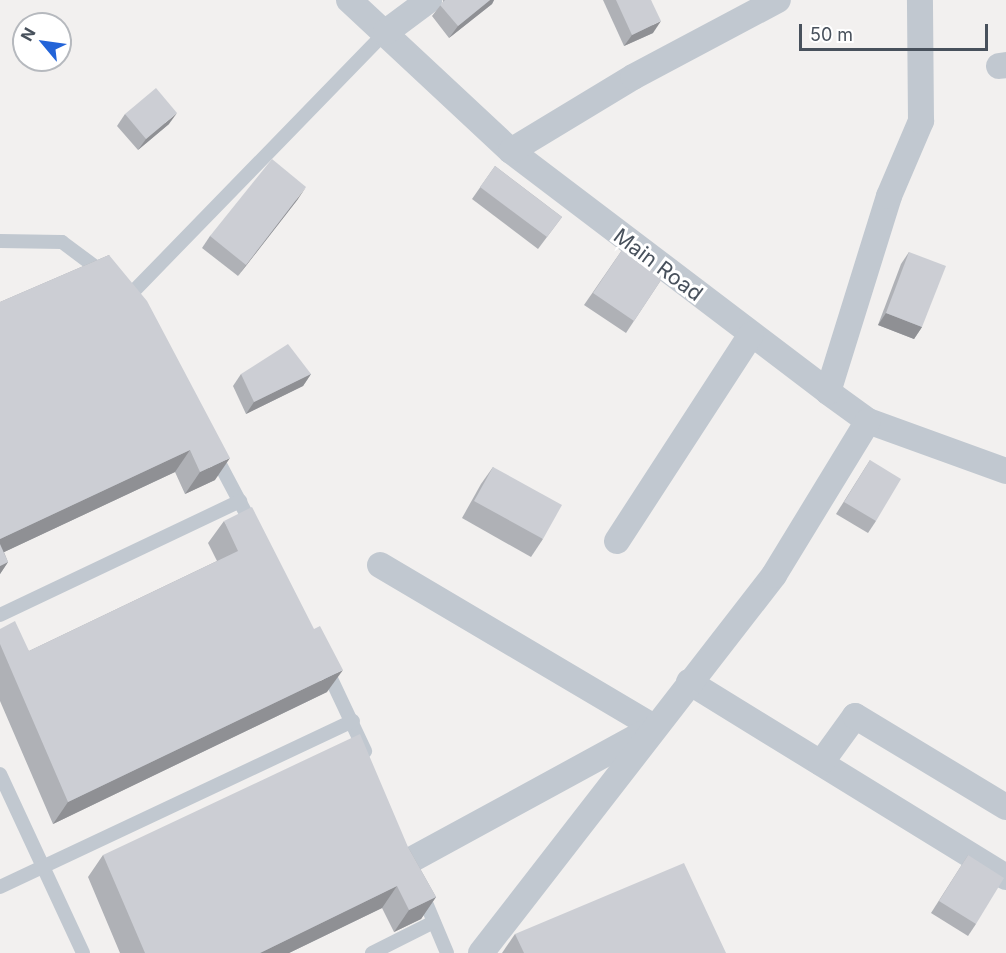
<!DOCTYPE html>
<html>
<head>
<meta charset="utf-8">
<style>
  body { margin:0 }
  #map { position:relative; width:1006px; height:953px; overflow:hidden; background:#f2f0ef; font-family:Inter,sans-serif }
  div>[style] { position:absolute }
  .lane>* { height:14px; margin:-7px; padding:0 7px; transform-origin:7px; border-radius:7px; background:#c1c8d0 }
  .street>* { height:26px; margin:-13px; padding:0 13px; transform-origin:13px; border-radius:13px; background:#c1c8d0 }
  .wall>* { inset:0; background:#afb1b6 }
  .shaded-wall>* { inset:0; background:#8f9094 }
  .building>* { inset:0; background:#ccced4 }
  span { translate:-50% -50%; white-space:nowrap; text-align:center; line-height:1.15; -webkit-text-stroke:6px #fff; paint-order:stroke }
  .street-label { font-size:21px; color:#48515c }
  .north { position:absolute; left:12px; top:12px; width:60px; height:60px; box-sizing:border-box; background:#fff; border:2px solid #b6b9be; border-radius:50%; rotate:299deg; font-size:16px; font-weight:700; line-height:24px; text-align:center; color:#48515c }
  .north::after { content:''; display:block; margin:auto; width:21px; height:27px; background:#2364d8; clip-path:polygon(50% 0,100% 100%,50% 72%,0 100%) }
  .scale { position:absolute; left:799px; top:24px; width:189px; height:27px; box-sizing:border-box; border:3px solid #48515c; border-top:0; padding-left:8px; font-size:18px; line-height:21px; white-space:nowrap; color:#48515c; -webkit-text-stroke:4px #fff; paint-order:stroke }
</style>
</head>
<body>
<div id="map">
  <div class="lane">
    <i style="left:0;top:241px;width:62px;rotate:0.9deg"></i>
    <i style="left:62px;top:242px;width:54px;rotate:36.7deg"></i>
    <i style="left:130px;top:302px;width:5px;rotate:-112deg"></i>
    <i style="left:128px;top:297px;width:370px;rotate:-45.8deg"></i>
    <i style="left:215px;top:455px;width:79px;rotate:62.1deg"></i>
    <i style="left:0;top:615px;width:266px;rotate:-25.4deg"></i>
    <i style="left:326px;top:668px;width:92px;rotate:64.8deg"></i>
    <i style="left:0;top:774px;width:197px;rotate:65.1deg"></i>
    <i style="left:0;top:887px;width:390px;rotate:-25.2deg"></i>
    <i style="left:421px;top:891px;width:67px;rotate:67.2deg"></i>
    <i style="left:372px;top:953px;width:69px;rotate:-26.6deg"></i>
  </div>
  <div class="street">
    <i style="left:349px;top:0;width:221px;rotate:43deg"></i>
    <i style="left:511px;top:151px;width:398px;rotate:37.2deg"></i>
    <i style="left:828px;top:392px;width:49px;rotate:35.9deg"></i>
    <i style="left:868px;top:421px;width:147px;rotate:19.9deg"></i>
    <i style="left:386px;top:32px;width:54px;rotate:-36.7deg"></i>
    <i style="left:999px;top:66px;width:7px;rotate:-8deg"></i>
    <i style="left:511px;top:151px;width:143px;rotate:-31.2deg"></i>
    <i style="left:633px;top:77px;width:164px;rotate:-28deg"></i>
    <i style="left:828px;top:392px;width:205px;rotate:-72.7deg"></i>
    <i style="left:889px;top:196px;width:82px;rotate:-66.9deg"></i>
    <i style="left:921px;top:121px;width:121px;rotate:-90.5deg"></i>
    <i style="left:617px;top:541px;width:246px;rotate:-57deg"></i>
    <i style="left:380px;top:565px;width:318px;rotate:30.6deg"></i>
    <i style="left:689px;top:682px;width:372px;rotate:31.6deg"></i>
    <i style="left:821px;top:763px;width:58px;rotate:-54.1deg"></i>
    <i style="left:855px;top:716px;width:176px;rotate:31.1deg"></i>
    <i style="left:409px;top:861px;width:270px;rotate:-28.6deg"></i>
    <i style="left:481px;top:953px;width:478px;rotate:-52.2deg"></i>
    <i style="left:774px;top:575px;width:180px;rotate:-58.6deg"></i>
  </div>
  <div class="wall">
    <i style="clip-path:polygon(443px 0,494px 0,492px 4px,449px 38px,432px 16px,443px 2px)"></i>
    <i style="clip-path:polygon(603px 0,651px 0,653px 33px,624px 46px)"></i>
    <i style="clip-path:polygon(125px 114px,169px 124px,138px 150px,117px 126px)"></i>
    <i style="clip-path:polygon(495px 166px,562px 217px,538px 249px,472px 199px)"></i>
    <i style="clip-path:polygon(298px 199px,238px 276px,202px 248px,210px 236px)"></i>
    <i style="clip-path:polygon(622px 250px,663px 277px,626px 333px,584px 305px)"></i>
    <i style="clip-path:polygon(909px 252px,922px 327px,914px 339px,878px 325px,901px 264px)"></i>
    <i style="clip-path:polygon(109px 255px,215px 480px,185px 494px,175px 472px,4px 552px,8px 562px,0 574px,0 302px)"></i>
    <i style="clip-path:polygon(241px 374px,311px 374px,303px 386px,246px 414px,233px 386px)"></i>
    <i style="clip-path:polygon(870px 460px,876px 521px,868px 533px,836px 514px)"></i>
    <i style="clip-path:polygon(493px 467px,543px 539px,531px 557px,462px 518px,481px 484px)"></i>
    <i style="clip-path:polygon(224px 521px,327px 692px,53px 824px,0 701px,0 629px,29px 651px,217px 561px,208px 543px)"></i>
    <i style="clip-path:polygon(408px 847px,436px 897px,421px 919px,394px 932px,382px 908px,289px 953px,120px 953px,88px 877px,103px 855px)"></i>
    <i style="clip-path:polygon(968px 855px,976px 924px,968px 936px,931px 913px)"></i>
    <i style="clip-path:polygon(515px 934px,726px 953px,502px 953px)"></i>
  </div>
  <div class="shaded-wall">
    <i style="clip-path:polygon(490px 0,494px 0,492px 4px,449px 38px,458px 26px)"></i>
    <i style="clip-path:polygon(661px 21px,653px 33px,624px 46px,632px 35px)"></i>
    <i style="clip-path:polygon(177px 113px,169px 124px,138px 150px,146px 139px)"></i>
    <i style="clip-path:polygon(306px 187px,298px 199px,238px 276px,246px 265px)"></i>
    <i style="clip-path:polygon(886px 313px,922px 327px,914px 339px,878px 325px)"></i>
    <i style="clip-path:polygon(311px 374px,303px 386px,246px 414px,254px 402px)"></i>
    <i style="clip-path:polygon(190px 450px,175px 472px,0 554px,0 539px)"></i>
    <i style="clip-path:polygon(230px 458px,215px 480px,185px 494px,200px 472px)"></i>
    <i style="clip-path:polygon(8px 562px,0 574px,0 566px)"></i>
    <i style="clip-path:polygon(343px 670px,327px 692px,53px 824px,68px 802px)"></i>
    <i style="clip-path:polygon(397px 886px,382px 908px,289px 953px,260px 953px)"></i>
    <i style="clip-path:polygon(436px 897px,421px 919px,394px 932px,409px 910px)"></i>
  </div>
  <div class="building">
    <i style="clip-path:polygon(445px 0,490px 0,458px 26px,440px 5px)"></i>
    <i style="clip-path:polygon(616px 0,651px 0,661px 21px,632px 35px)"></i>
    <i style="clip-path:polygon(156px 88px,177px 113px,146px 139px,125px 114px)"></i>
    <i style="clip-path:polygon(272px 159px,306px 187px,246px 265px,210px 236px)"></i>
    <i style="clip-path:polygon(495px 166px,562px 217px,547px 237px,480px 187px)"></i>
    <i style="clip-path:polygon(622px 250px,663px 277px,634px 321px,593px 293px)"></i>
    <i style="clip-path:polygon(909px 252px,946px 266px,922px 327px,886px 313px)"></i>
    <i style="clip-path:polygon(109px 255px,147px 301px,230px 458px,200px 472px,190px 450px,0 539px,0 302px)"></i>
    <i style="clip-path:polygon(288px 344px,311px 374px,254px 402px,241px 374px)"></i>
    <i style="clip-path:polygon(870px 460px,901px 479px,876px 521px,844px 502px)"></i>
    <i style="clip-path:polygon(493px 467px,562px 505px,543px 539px,474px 501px)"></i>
    <i style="clip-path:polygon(252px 507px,314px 629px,320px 626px,343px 670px,68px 802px,0 644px,0 629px,15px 621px,29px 651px,238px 551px,224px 521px)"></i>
    <i style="clip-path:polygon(0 544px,8px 562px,0 566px)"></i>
    <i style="clip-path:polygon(360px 734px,408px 847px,436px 897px,409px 910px,397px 886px,260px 953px,145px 953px,103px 855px)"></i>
    <i style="clip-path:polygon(968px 855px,1004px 878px,976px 924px,939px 901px)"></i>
    <i style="clip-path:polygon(684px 863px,726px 953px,524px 953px,515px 934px)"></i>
  </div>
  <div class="street-label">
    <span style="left:658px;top:265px;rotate:37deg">Main Road</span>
  </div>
  <div class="north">N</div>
  <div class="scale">50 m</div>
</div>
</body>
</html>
